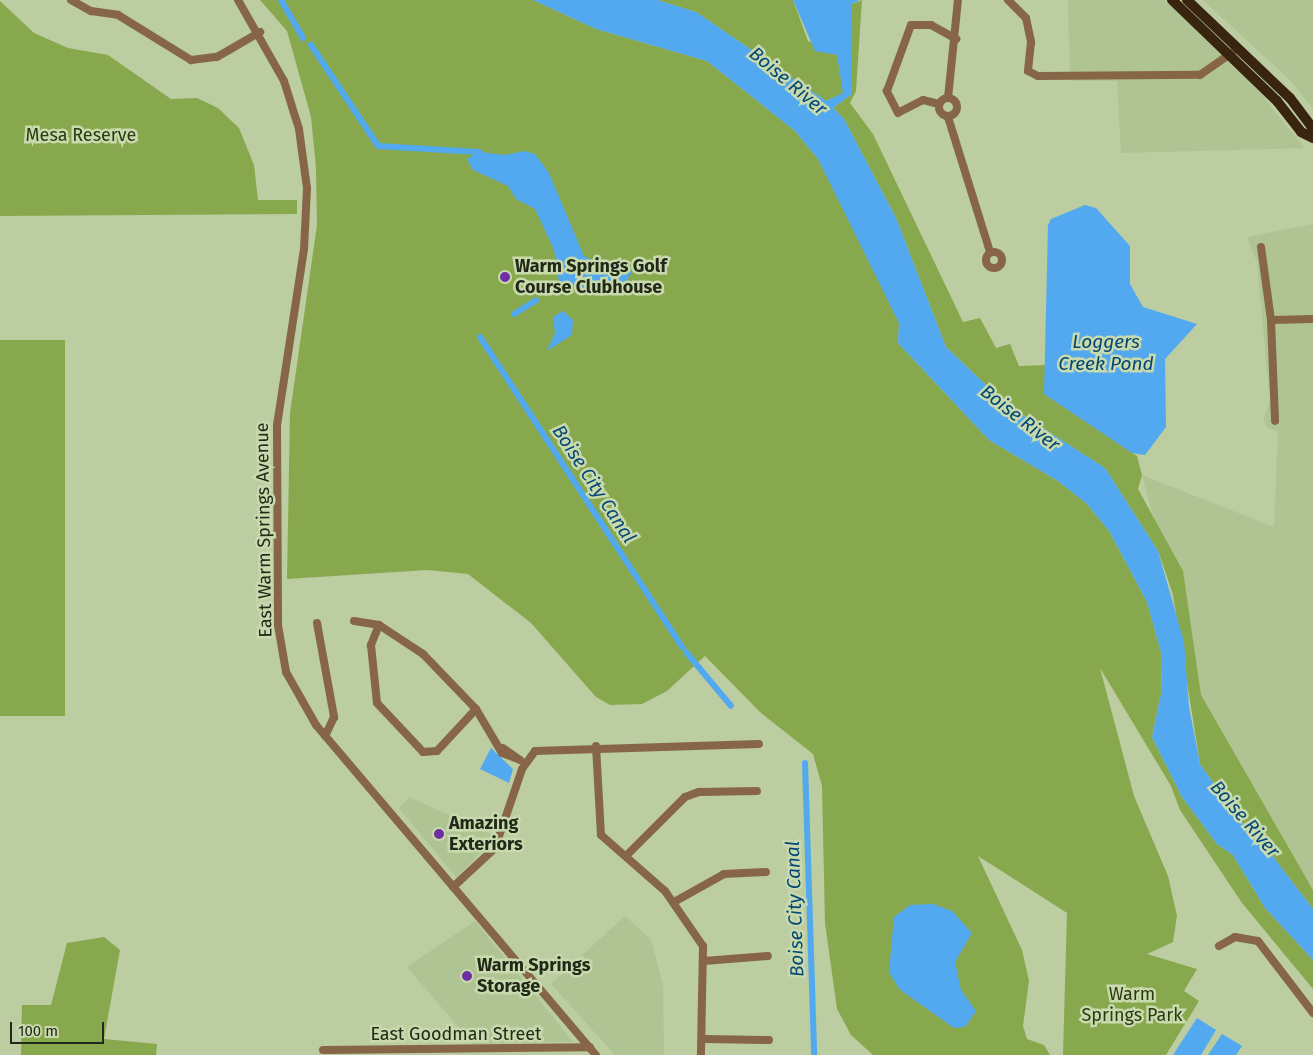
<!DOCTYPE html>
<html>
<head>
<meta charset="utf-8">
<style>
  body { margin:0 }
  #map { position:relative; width:1313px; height:1055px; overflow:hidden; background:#bbcda1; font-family:"Fira Sans",sans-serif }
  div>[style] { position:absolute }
  .built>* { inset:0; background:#afc492 }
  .green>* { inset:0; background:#88a84d }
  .water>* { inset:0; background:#52a9f0 }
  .canal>* { height:6px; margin:-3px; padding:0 3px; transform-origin:3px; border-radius:3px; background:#52a9f0 }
  .minor>* { height:8px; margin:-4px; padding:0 4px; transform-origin:4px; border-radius:4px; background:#866647 }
  .minor>.ring { margin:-4px; padding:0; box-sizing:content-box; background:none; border:8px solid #866647; border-radius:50% }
  .major>* { height:10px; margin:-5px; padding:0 5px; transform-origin:5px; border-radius:5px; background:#38240f }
  .dots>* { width:14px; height:14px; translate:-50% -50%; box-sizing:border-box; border:2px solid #c8daad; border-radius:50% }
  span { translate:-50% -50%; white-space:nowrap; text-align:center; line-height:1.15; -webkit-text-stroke:5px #c8daad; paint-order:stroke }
  .park-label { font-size:18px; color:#2b3911 }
  .poi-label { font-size:18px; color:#222918; font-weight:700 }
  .left { translate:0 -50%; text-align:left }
  .street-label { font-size:18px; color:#222918 }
  .water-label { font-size:19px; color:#024775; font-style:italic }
  .scale { position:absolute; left:10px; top:1022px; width:94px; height:22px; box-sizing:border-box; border:2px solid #222918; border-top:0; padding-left:6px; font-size:15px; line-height:18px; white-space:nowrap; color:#222918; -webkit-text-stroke:4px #c8daad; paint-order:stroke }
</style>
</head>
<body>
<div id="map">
  <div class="built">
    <i style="clip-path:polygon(1068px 0,1165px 0,1259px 92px,1305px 148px,1121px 153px,1117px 81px,1070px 81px)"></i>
    <i style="clip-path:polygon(1203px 0,1313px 0,1313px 109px,1290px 80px)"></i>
    <i style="clip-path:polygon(1313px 224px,1313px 888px,1205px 763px,1163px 553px,1142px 475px,1274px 527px,1278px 432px,1267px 427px,1263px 420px,1270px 402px,1257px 262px,1247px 237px)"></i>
    <i style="clip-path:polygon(409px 797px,495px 836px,457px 878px,399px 808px)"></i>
    <i style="clip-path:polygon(625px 916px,651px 940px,663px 985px,664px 1055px,615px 1055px,551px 984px)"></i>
    <i style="clip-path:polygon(475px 921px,573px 1042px,473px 1044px,407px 967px)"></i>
  </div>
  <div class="green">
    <i style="clip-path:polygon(260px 0,533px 0,596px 29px,707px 61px,795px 131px,818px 159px,846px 209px,899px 323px,898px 343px,989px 440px,1058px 481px,1086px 503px,1109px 531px,1147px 602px,1162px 656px,1161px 694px,1152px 737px,1182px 797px,1217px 844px,1233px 855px,1265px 908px,1313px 960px,1313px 989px,1242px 903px,1180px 810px,1171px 786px,1100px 668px,1134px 796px,1168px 876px,1177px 916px,1173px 942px,1147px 954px,1197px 969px,1184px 991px,1199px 1001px,1166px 1055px,1063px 1055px,1067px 913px,978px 856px,1022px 950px,1029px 981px,1023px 1026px,1027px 1039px,1044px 1045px,1050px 1055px,873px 1055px,851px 1035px,837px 1009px,825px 923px,822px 786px,813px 754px,761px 713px,705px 656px,667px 691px,642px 704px,610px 705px,596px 697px,531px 623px,468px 574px,427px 570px,287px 579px,290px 413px,317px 225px,316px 168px,311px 117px,287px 31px)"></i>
    <i style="clip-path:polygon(657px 0,793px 0,808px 41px,837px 55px,844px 93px,826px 101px,696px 12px)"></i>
    <i style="clip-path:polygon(862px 0,856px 91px,850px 103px,873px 134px,963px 322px,980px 318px,996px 348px,1010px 344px,1019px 366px,1048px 365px,1045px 394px,1137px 456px,1142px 475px,1138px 489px,1183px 571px,1201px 695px,1313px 890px,1313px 909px,1258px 837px,1239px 820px,1200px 764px,1173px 594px,1158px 551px,1105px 468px,1007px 405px,946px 347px,896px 218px,844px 119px,833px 108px,852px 94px,852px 4px)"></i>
    <i style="clip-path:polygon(0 1px,34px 33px,68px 48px,108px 55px,171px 99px,197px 98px,218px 108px,239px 128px,254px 165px,258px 200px,297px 200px,297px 214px,0 216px)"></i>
    <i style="clip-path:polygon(0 340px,65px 340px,65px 716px,0 716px)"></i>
    <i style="clip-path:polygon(104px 937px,120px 950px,104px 1039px,157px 1044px,156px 1055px,21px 1055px,22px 1005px,51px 1005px,67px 943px)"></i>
  </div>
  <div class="water">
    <i style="clip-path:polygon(533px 0,657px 0,696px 12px,826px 101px,843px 93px,837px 55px,815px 51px,793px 0,860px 0,852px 4px,852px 94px,833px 108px,844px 119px,896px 218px,946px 347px,1007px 405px,1105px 468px,1158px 551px,1184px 642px,1189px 707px,1200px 764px,1239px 820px,1258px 837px,1313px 909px,1313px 960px,1265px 908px,1233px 855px,1217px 844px,1182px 797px,1152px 737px,1161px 694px,1162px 656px,1147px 602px,1109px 531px,1087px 504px,1058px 481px,989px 440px,898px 343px,899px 323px,818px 159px,795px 131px,707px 61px,596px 29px)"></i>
    <i style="clip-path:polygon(524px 151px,535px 154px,549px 173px,584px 256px,600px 264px,624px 266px,632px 272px,626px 281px,606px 294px,559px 283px,554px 250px,535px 209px,516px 199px,508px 186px,473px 170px,467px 159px,479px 152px,506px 155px)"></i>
    <i style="clip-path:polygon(1085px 205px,1096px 208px,1130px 246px,1130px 284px,1143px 307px,1197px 324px,1165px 359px,1166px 427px,1145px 455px,1132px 453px,1044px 394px,1048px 225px,1051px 219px)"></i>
    <i style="clip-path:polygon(563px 311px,573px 320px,572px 335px,547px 351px,555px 333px,553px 317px)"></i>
    <i style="clip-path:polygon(491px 748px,513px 769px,509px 783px,480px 769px)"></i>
    <i style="clip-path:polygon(933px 904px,952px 911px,972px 933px,955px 962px,961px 990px,976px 1011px,965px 1027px,954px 1028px,899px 989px,889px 972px,894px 917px,910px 905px)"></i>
    <i style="clip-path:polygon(1197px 1018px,1216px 1030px,1201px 1055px,1173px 1055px)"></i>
    <i style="clip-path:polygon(1222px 1034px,1242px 1046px,1236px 1055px,1208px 1055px)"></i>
  </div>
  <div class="canal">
    <i style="left:281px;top:0;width:44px;rotate:59.9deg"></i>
    <i style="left:311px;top:45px;width:121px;rotate:56.4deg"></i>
    <i style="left:378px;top:146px;width:101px;rotate:3.4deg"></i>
    <i style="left:479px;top:152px;width:6px;rotate:39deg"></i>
    <i style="left:514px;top:314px;width:26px;rotate:-32deg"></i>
    <i style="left:480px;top:337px;width:370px;rotate:56.9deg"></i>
    <i style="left:686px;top:652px;width:70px;rotate:50.2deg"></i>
    <i style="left:805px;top:763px;width:292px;rotate:88.2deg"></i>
  </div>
  <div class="minor">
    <i style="left:71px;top:0;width:23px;rotate:29deg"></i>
    <i style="left:91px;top:11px;width:27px;rotate:8deg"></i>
    <i style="left:118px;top:15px;width:86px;rotate:31.7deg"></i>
    <i style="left:191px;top:60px;width:26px;rotate:-7deg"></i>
    <i style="left:217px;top:57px;width:50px;rotate:-30.2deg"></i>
    <i style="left:238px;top:0;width:93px;rotate:60.4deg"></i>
    <i style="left:284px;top:81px;width:50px;rotate:72.6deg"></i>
    <i style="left:299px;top:129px;width:60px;rotate:82.3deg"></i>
    <i style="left:307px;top:188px;width:61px;rotate:92.8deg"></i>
    <i style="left:304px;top:249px;width:178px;rotate:98.7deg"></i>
    <i style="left:277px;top:425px;width:200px;rotate:89.7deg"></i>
    <i style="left:278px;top:625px;width:48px;rotate:80.3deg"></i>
    <i style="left:286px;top:672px;width:61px;rotate:60.5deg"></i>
    <i style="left:316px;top:725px;width:433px;rotate:49.7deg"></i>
    <i style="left:1008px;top:0;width:25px;rotate:45deg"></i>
    <i style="left:1026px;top:18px;width:25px;rotate:78deg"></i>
    <i style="left:1031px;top:42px;width:29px;rotate:96deg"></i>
    <i style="left:1028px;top:71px;width:11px;rotate:27deg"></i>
    <i style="left:1038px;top:76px;width:162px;rotate:-0.4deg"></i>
    <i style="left:1200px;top:75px;width:40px;rotate:-34.9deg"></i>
    <i class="ring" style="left:939px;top:98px;width:10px;height:10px"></i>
    <i style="left:948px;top:98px;width:99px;rotate:-84.2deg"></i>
    <i style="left:939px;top:104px;width:16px;rotate:-166deg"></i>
    <i style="left:923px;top:100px;width:28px;rotate:153deg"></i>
    <i style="left:898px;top:113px;width:25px;rotate:-117deg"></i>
    <i style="left:887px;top:91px;width:70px;rotate:-70deg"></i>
    <i style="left:911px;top:25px;width:20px"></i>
    <i style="left:931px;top:25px;width:29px;rotate:29deg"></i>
    <i style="left:948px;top:117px;width:141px;rotate:72.7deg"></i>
    <i style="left:1261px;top:247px;width:74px;rotate:82.2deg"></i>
    <i style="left:1271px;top:320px;width:101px;rotate:87.7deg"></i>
    <i class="ring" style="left:986px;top:252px;width:8px;height:8px"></i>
    <i style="left:1271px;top:320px;width:42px;rotate:-1.4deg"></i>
    <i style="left:354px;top:621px;width:25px;rotate:9deg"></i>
    <i style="left:379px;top:625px;width:53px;rotate:33.4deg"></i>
    <i style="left:423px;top:654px;width:76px;rotate:46.1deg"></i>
    <i style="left:476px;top:709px;width:51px;rotate:59.4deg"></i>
    <i style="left:502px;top:753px;width:19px;rotate:21deg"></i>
    <i style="left:520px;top:760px;width:21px;rotate:-145deg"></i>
    <i style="left:317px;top:623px;width:96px;rotate:79.7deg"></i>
    <i style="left:334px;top:717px;width:21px;rotate:115deg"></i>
    <i style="left:379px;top:625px;width:22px;rotate:112deg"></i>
    <i style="left:371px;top:645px;width:58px;rotate:84.1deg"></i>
    <i style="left:377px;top:703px;width:67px;rotate:46.8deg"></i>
    <i style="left:423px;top:752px;width:14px;rotate:-4deg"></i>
    <i style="left:437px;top:751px;width:57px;rotate:-47.1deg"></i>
    <i style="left:596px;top:746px;width:89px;rotate:86.8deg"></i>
    <i style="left:601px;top:835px;width:85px;rotate:41.2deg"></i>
    <i style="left:665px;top:891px;width:67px;rotate:55.4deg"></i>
    <i style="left:703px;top:946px;width:109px;rotate:91.1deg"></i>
    <i style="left:626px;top:856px;width:83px;rotate:-45deg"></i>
    <i style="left:685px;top:797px;width:15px;rotate:-20deg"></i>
    <i style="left:699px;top:792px;width:58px;rotate:-1deg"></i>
    <i style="left:453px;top:887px;width:57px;rotate:-42.9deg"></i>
    <i style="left:495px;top:848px;width:83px;rotate:-71.1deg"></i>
    <i style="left:522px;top:769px;width:22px;rotate:-54deg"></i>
    <i style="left:535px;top:751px;width:224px;rotate:-1.8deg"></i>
    <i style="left:674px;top:902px;width:57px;rotate:-29.2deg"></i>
    <i style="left:724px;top:874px;width:42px;rotate:-2.7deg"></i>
    <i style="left:1219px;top:946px;width:18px;rotate:-29deg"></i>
    <i style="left:1235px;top:937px;width:23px;rotate:10deg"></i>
    <i style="left:1258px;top:941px;width:91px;rotate:52.6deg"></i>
    <i style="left:704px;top:961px;width:64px;rotate:-4.5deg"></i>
    <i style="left:704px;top:1039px;width:65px;rotate:0.9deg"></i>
    <i style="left:323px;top:1050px;width:267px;rotate:-0.6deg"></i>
  </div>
  <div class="major">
    <i style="left:1172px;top:0;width:146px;rotate:43.9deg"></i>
    <i style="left:1277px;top:101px;width:39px;rotate:52deg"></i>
    <i style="left:1301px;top:132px;width:13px;rotate:27deg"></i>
    <i style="left:1187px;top:0;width:142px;rotate:43.6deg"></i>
    <i style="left:1290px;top:98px;width:36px;rotate:53deg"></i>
    <i style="left:1312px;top:127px;width:9px;rotate:96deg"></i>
  </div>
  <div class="dots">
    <i style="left:505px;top:277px;background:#6f2ea2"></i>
    <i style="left:439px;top:834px;background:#6f2ea2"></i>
    <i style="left:467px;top:976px;background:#6f2ea2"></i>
  </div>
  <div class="park-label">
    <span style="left:81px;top:135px">Mesa Reserve</span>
    <span style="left:1132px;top:1005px">Warm<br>Springs Park</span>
  </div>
  <div class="poi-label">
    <span class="left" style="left:515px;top:277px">Warm Springs Golf<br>Course Clubhouse</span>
    <span class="left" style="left:449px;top:834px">Amazing<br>Exteriors</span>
    <span class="left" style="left:477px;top:976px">Warm Springs<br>Storage</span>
  </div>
  <div class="street-label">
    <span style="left:264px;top:530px;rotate:-91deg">East Warm Springs Avenue</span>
    <span style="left:456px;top:1034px">East Goodman Street</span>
  </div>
  <div class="water-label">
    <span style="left:788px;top:81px;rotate:40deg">Boise River</span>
    <span style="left:1106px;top:353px">Loggers<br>Creek Pond</span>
    <span style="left:1020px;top:418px;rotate:38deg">Boise River</span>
    <span style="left:594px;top:484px;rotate:57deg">Boise City Canal</span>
    <span style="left:1245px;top:819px;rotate:49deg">Boise River</span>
    <span style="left:795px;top:909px;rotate:-92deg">Boise City Canal</span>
  </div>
  <div class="scale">100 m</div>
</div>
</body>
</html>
